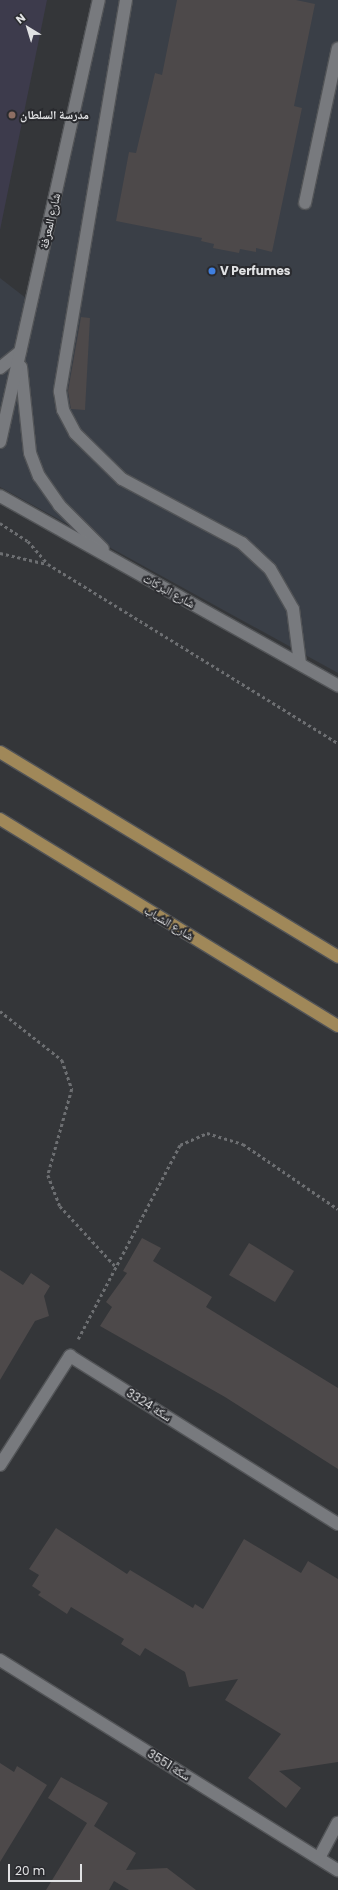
<!DOCTYPE html>
<html>
<head>
<meta charset="utf-8">
<style>
  body { margin:0 }
  #map { position:relative; width:338px; height:1890px; overflow:hidden; background:#343639; font-family:Poppins,"Noto Naskh Arabic",sans-serif }
  div>[style] { position:absolute }
  .built>* { inset:0; background:#3a3f47 }
  .education>* { inset:0; background:#3d3b4c }
  .building>* { inset:0; background:#4d494a }
  .path>* { height:2.5px; margin-top:-1.25px; transform-origin:0; background:repeating-linear-gradient(90deg,#6d6f72 0 3px,transparent 0 6px) }
  .roads { filter:drop-shadow(1px 0 #525457) drop-shadow(-1px 0 #525457) drop-shadow(0 1px #525457) drop-shadow(0 -1px #525457) }
  .lane>* { height:12px; margin:-6px; padding:0 6px; transform-origin:6px; border-radius:6px; background:#787a7e }
  .street>* { height:12px; margin:-6px; padding:0 6px; transform-origin:6px; border-radius:6px; background:#787a7e }
  .secondary>* { height:12px; margin:-6px; padding:0 6px; transform-origin:6px; border-radius:6px; background:#787a7e }
  .primary>* { height:12px; margin:-6px; padding:0 6px; transform-origin:6px; border-radius:6px; background:#a08859 }
  .dots>* { width:11px; height:11px; translate:-50% -50%; box-sizing:border-box; border:2px solid #2a2b2f; border-radius:50% }
  span { translate:-50% -50%; white-space:nowrap; text-align:center; line-height:1.15; -webkit-text-stroke:4px #2a2b2f; paint-order:stroke }
  .poi-label { font-size:12px; color:#e1e2e4; font-weight:700 }
  .left { translate:0 -50%; text-align:left }
  .street-label { font-size:12px; color:#e1e2e4 }
  .north { position:absolute; left:8px; top:8px; width:40px; height:40px; -webkit-text-stroke:3px #2a2b2f; paint-order:stroke; rotate:322deg; font-size:11px; font-weight:700; line-height:16px; text-align:center; color:#e1e2e4 }
  .north::after { content:''; display:block; margin:auto; width:14px; height:18px; background:#e1e2e4; clip-path:polygon(50% 0,100% 100%,50% 72%,0 100%) }
  .scale { position:absolute; left:8px; top:1864px; width:74px; height:18px; box-sizing:border-box; border:2px solid #e1e2e4; border-top:0; padding-left:5px; font-size:12px; line-height:14px; white-space:nowrap; color:#e1e2e4; -webkit-text-stroke:3px #2a2b2f; paint-order:stroke }
</style>
</head>
<body>
<div id="map">
  <div class="built">
    <i style="clip-path:polygon(99px 0,338px 0,338px 673px,0 487px,0 278px,31px 302px)"></i>
  </div>
  <div class="education">
    <i style="clip-path:polygon(0 0,47px 0,0 230px)"></i>
  </div>
  <div class="building">
    <i style="clip-path:polygon(177px 0,296px 0,315px 4px,294px 106px,302px 108px,272px 252px,256px 248px,256px 252px,240px 249px,239px 253px,213px 248px,214px 244px,201px 241px,202px 238px,116px 221px,129px 152px,136px 153px,155px 73px,162px 75px)"></i>
    <i style="clip-path:polygon(81px 317px,90px 318px,85px 410px,71px 409px,68px 391px)"></i>
    <i style="clip-path:polygon(142px 1238px,161px 1248px,153px 1261px,212px 1297px,206px 1307px,338px 1388px,338px 1469px,225px 1397px,100px 1326px,112px 1307px,106px 1302px,127px 1273px,123px 1271px)"></i>
    <i style="clip-path:polygon(249px 1243px,294px 1271px,275px 1302px,229px 1275px)"></i>
    <i style="clip-path:polygon(0 1270px,23px 1285px,31px 1273px,50px 1286px,44px 1296px,49px 1316px,35px 1321px,0 1380px)"></i>
    <i style="clip-path:polygon(56px 1528px,127px 1574px,130px 1570px,193px 1608px,195px 1604px,203px 1609px,244px 1539px,301px 1573px,308px 1561px,338px 1579px,338px 1762px,279px 1771px,301px 1788px,286px 1808px,248px 1778px,281px 1734px,225px 1700px,238px 1679px,189px 1687px,185px 1672px,145px 1648px,140px 1656px,121px 1644px,124px 1639px,71px 1607px,67px 1614px,38px 1595px,41px 1592px,32px 1586px,39px 1575px,29px 1569px)"></i>
    <i style="clip-path:polygon(0 1763px,14px 1772px,17px 1766px,47px 1785px,0 1862px)"></i>
    <i style="clip-path:polygon(61px 1777px,108px 1803px,94px 1826px,136px 1853px,126px 1870px,167px 1868px,196px 1890px,129px 1890px,114px 1881px,109px 1890px,46px 1890px,87px 1823px,48px 1798px)"></i>
  </div>
  <div class="path">
    <i style="left:0;top:523px;width:33px;rotate:33deg"></i>
    <i style="left:28px;top:541px;width:30px;rotate:49deg"></i>
    <i style="left:48px;top:564px;width:341px;rotate:31.7deg"></i>
    <i style="left:0;top:553px;width:48px;rotate:13.2deg"></i>
    <i style="left:0;top:1011px;width:79px;rotate:38.3deg"></i>
    <i style="left:62px;top:1060px;width:31px;rotate:71deg"></i>
    <i style="left:72px;top:1089px;width:89px;rotate:105.6deg"></i>
    <i style="left:48px;top:1175px;width:33px;rotate:69deg"></i>
    <i style="left:60px;top:1206px;width:83px;rotate:47.4deg"></i>
    <i style="left:78px;top:1339px;width:219px;rotate:-62.3deg"></i>
    <i style="left:180px;top:1145px;width:30px;rotate:-24deg"></i>
    <i style="left:207px;top:1133px;width:38px;rotate:17deg"></i>
    <i style="left:243px;top:1144px;width:115px;rotate:34.4deg"></i>
  </div>
  <div class="roads">
    <div class="lane">
      <i style="left:126px;top:0;width:397px;rotate:99.6deg"></i>
      <i style="left:60px;top:391px;width:19px;rotate:81deg"></i>
      <i style="left:63px;top:410px;width:26px;rotate:62deg"></i>
      <i style="left:75px;top:433px;width:66px;rotate:44.4deg"></i>
      <i style="left:122px;top:479px;width:136px;rotate:28.1deg"></i>
      <i style="left:242px;top:543px;width:38px;rotate:43deg"></i>
      <i style="left:270px;top:569px;width:46px;rotate:60.1deg"></i>
      <i style="left:293px;top:609px;width:55px;rotate:82.7deg"></i>
      <i style="left:305px;top:203px;width:158px;rotate:-78deg"></i>
    </div>
    <div class="street">
      <i style="left:0;top:1465px;width:130px;rotate:-57.3deg"></i>
      <i style="left:70px;top:1356px;width:316px;rotate:32.1deg"></i>
      <i style="left:319px;top:1858px;width:40px;rotate:-62deg"></i>
    </div>
    <div class="secondary">
      <i style="left:21px;top:367px;width:86px;rotate:84deg"></i>
      <i style="left:30px;top:453px;width:25px;rotate:69deg"></i>
      <i style="left:39px;top:476px;width:35px;rotate:55deg"></i>
      <i style="left:59px;top:505px;width:62px;rotate:45deg"></i>
      <i style="left:0;top:368px;width:26px;rotate:-39deg"></i>
      <i style="left:0;top:442px;width:453px;rotate:-77.4deg"></i>
      <i style="left:0;top:496px;width:388px;rotate:29.3deg"></i>
      <i style="left:0;top:1660px;width:398px;rotate:31.9deg"></i>
    </div>
    <div class="primary">
      <i style="left:0;top:752px;width:395px;rotate:31.2deg"></i>
      <i style="left:0;top:819px;width:396px;rotate:31.5deg"></i>
    </div>
  </div>
  <div class="dots">
    <i style="left:12px;top:115px;background:#8d6e63"></i>
    <i style="left:212px;top:271px;background:#3f7fe0"></i>
  </div>
  <div class="poi-label">
    <span class="left" style="left:20px;top:115px">مدرسة السلطان</span>
    <span class="left" style="left:220px;top:271px">V Perfumes</span>
  </div>
  <div class="street-label">
    <span style="left:50px;top:221px;rotate:-77deg">شارع المعرفة</span>
    <span style="left:169px;top:591px;rotate:29deg">شارع البركات</span>
    <span style="left:169px;top:923px;rotate:31deg">شارع الشباب</span>
    <span style="left:149px;top:1405px;rotate:32deg">سكة 3324</span>
    <span style="left:169px;top:1765px;rotate:32deg">سكة 3551</span>
  </div>
  <div class="north">N</div>
  <div class="scale">20 m</div>
</div>
</body>
</html>
